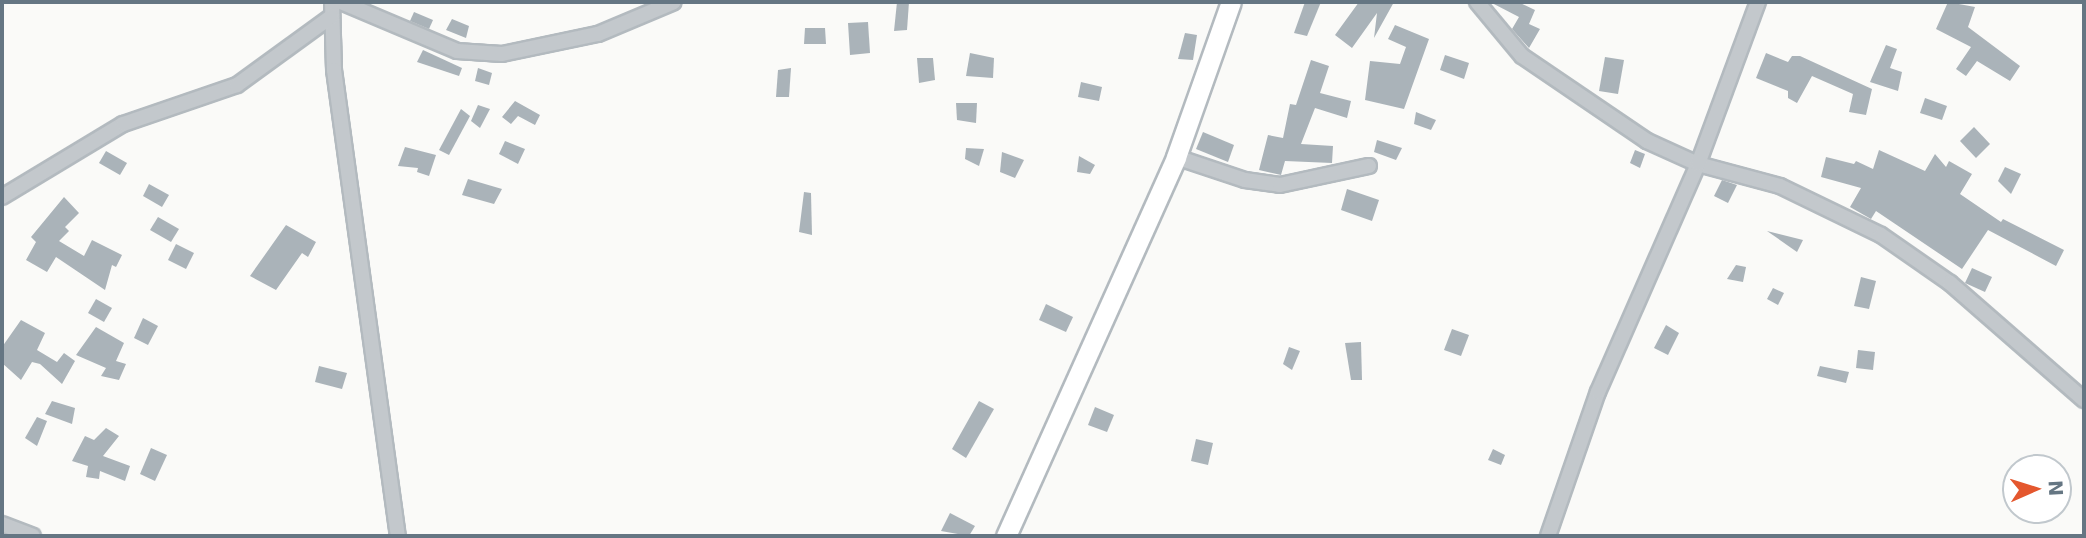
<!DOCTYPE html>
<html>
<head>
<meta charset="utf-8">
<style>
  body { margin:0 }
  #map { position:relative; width:2086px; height:538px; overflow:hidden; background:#fafaf8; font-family:"DejaVu Sans",sans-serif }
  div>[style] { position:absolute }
  .building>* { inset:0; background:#aab3b9 }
  .roads { filter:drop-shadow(2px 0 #b3babf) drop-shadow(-2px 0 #b3babf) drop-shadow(0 2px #b3babf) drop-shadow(0 -2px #b3babf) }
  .street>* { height:14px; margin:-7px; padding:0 7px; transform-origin:7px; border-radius:7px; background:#c3c8cc }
  .secondary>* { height:19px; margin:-9.5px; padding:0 9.5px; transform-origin:9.5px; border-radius:9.5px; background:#fff }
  span { translate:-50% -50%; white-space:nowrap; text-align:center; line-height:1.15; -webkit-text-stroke:7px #fff; paint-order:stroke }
  .frame { position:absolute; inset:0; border:4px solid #657683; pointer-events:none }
  .north { position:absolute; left:2002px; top:454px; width:70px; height:70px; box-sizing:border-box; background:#fff; border:2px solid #c1c8cd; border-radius:50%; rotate:87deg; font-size:19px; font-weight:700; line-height:28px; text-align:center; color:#657683 }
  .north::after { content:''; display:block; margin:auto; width:24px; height:32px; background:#e4572e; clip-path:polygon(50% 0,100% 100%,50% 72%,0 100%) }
</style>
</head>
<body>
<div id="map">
  <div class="building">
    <i style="clip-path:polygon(897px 2px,909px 2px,907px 30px,894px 31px)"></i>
    <i style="clip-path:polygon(1305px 2px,1321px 2px,1307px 36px,1294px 33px)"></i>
    <i style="clip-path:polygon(1359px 2px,1394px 2px,1374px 38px,1377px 13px,1352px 48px,1335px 35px)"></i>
    <i style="clip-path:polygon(1490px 2px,1518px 2px,1535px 10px,1529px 24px,1540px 29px,1529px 48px,1512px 29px,1519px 17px)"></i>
    <i style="clip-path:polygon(1948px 2px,1975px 7px,1968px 27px,2020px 66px,2010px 81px,1977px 61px,1966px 76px,1956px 69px,1971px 47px,1936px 29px)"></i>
    <i style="clip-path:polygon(414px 12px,433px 20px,429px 29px,410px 21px)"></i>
    <i style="clip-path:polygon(452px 19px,469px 26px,466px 38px,446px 30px)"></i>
    <i style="clip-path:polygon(868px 22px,870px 53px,850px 55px,848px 23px)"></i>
    <i style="clip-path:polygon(1395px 25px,1429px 39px,1404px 109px,1365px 100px,1370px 61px,1400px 64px,1406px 47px,1388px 39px)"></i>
    <i style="clip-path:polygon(805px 28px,825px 28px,826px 44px,804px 44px)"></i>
    <i style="clip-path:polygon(1185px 33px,1197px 35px,1193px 60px,1178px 59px)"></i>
    <i style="clip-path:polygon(1886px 45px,1897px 49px,1890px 68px,1902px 72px,1898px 91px,1870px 82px)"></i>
    <i style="clip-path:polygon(423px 50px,462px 68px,459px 76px,417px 62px)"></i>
    <i style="clip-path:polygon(970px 53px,994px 58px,993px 78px,966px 76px)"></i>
    <i style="clip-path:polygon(1766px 53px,1788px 62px,1792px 56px,1800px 56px,1872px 89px,1866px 115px,1849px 112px,1853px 94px,1812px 76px,1797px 103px,1788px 98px,1788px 91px,1756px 78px)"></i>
    <i style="clip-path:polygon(1445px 55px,1469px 63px,1464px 79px,1440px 70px)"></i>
    <i style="clip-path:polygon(1605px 57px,1624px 60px,1618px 94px,1599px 91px)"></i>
    <i style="clip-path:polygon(917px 58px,933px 58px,935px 80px,919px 83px)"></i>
    <i style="clip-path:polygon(1311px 60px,1329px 66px,1320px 93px,1351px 101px,1347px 118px,1315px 108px,1301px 144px,1333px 146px,1332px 163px,1285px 161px,1281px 175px,1259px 170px,1268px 135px,1283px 138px,1290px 104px,1296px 105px)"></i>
    <i style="clip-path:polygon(478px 68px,492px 73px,489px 85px,475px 81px)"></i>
    <i style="clip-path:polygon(791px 68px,789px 97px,776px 97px,778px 70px)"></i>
    <i style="clip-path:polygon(1081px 82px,1102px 87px,1099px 101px,1078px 97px)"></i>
    <i style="clip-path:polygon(1925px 98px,1947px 106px,1942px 120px,1920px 113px)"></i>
    <i style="clip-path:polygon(515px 101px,540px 115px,535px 125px,518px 116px,511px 124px,502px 117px)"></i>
    <i style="clip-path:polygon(956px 103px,977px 103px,976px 123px,957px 120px)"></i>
    <i style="clip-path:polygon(478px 105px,490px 109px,480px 128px,471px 121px)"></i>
    <i style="clip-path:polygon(461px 109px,470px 116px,449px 155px,439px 150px)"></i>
    <i style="clip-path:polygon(1416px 112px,1436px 120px,1431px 130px,1414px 124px)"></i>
    <i style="clip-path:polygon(1974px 127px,1990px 144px,1976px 158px,1960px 141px)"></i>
    <i style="clip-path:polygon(1203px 132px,1234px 145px,1228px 162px,1196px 149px)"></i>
    <i style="clip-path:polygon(1377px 140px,1402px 148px,1396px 160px,1374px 152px)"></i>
    <i style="clip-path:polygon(505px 141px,525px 149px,518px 164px,499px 154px)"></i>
    <i style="clip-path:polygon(405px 147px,436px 155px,429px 176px,417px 172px,418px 168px,398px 166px)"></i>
    <i style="clip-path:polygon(966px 148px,984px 149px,979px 166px,965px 159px)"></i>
    <i style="clip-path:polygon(1635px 150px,1645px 154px,1640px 168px,1630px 163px)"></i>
    <i style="clip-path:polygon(1879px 150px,1925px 171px,1935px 154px,1946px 167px,1949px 161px,1972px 174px,1960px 194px,2001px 222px,2003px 219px,2064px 250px,2056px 266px,1988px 230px,1962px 269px,1876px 211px,1871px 219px,1850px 207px,1861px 188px,1821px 177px,1826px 157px,1854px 164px,1856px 161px,1873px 169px)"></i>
    <i style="clip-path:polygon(106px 151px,127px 163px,120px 175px,99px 163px)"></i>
    <i style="clip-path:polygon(1002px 152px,1024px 160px,1015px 178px,1000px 172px)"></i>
    <i style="clip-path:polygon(1079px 156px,1095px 165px,1090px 174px,1077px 172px)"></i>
    <i style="clip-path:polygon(2005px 167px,2021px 174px,2011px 194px,1998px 181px)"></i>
    <i style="clip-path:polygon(468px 179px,502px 189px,494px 204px,462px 195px)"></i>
    <i style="clip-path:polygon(1722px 180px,1737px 185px,1728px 203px,1714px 196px)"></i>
    <i style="clip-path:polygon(149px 184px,169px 195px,162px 207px,143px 196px)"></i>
    <i style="clip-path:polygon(1347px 189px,1379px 200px,1372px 221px,1341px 210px)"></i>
    <i style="clip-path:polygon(804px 192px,811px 193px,812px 235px,799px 232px)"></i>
    <i style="clip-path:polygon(64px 197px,79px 213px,65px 227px,69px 231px,59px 241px,84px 256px,92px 240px,122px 255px,116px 267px,112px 265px,105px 290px,56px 257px,47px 272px,26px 260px,36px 242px,31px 237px)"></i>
    <i style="clip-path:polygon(158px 217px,179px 229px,171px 242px,150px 230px)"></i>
    <i style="clip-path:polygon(286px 225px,316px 242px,308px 257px,302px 253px,276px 290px,250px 276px)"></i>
    <i style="clip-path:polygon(1767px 231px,1803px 240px,1797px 252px)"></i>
    <i style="clip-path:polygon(176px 244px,194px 253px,186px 269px,168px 260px)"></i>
    <i style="clip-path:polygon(1736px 265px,1746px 267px,1743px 282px,1727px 279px)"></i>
    <i style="clip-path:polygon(1972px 268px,1992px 277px,1985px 292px,1965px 283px)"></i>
    <i style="clip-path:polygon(1861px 277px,1876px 281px,1869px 309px,1854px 306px)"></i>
    <i style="clip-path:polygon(1773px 288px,1784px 293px,1778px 305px,1767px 299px)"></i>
    <i style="clip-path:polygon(96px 299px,112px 308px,104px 322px,88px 313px)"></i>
    <i style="clip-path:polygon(1046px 304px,1073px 317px,1066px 332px,1039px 320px)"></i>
    <i style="clip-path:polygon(143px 318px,158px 326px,148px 345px,134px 338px)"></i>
    <i style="clip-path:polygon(21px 320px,45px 333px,37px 350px,57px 362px,64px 353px,75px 361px,62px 384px,40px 364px,32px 362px,21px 380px,2px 363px,2px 347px)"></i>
    <i style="clip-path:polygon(1666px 325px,1679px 333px,1668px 355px,1654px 348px)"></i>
    <i style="clip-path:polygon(96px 327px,124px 343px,116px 361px,126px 364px,119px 380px,101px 376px,106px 368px,76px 355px)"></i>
    <i style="clip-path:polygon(1452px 329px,1469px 335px,1461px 356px,1444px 350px)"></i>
    <i style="clip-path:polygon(1361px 342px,1362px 380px,1351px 380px,1345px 343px)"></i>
    <i style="clip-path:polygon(1289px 347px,1300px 351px,1292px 370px,1283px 364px)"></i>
    <i style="clip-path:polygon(1858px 350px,1875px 352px,1873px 370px,1856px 368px)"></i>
    <i style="clip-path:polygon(319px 366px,347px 373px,342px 389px,315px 382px)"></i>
    <i style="clip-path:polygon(1820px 366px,1849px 372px,1846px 383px,1817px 376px)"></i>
    <i style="clip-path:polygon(52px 401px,75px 408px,72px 424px,45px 414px)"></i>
    <i style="clip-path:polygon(979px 401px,994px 409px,966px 458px,952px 449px)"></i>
    <i style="clip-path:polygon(1095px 407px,1114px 415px,1107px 432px,1088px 425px)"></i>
    <i style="clip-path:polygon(37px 417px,47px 421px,37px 446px,25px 438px)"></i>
    <i style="clip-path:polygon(106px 428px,119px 436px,103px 456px,130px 466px,125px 481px,100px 471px,99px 479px,86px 477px,88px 466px,72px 461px,85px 436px,94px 440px)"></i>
    <i style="clip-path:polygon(1196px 439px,1213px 443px,1208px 465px,1191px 461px)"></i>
    <i style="clip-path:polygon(151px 448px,167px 455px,155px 481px,140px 474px)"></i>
    <i style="clip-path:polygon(1493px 449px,1505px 455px,1501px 465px,1488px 460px)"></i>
    <i style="clip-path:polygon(950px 513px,975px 526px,969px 536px,941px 531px)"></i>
  </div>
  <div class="roads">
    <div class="street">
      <i style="left:332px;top:2px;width:68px;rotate:88.3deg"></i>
      <i style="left:334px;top:70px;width:470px;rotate:82.2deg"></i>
      <i style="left:341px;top:2px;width:126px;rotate:22.9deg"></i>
      <i style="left:457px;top:51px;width:45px;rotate:3.8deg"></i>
      <i style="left:502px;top:54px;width:98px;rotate:-11.8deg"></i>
      <i style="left:598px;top:34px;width:82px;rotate:-22.8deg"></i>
      <i style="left:1477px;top:2px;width:70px;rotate:50.2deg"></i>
      <i style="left:1522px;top:56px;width:151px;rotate:34.2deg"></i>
      <i style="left:1647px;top:141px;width:56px;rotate:24.3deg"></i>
      <i style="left:1698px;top:164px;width:85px;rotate:15deg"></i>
      <i style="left:1780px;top:186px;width:112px;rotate:25.9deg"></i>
      <i style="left:1881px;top:235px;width:84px;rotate:34.8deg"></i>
      <i style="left:1950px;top:283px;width:178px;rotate:41.1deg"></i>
      <i style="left:1176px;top:157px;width:73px;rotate:18.4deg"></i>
      <i style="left:1245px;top:180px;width:35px;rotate:8deg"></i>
      <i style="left:1280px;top:185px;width:91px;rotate:-12.1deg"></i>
      <i style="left:2px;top:197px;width:141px;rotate:-31.1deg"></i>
      <i style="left:123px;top:124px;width:120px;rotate:-18.9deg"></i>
      <i style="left:237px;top:85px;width:117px;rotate:-36deg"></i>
      <i style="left:2px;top:524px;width:33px;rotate:21deg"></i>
      <i style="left:1548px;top:536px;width:152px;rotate:-70.9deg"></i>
      <i style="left:1598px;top:392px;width:249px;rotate:-66.3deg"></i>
      <i style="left:1698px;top:164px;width:173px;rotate:-69.7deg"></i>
    </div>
    <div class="secondary">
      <i style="left:1006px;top:536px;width:415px;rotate:-65.8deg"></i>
      <i style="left:1176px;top:157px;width:164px;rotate:-70.5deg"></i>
    </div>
  </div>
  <div class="frame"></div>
  <div class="north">N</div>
</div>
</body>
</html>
